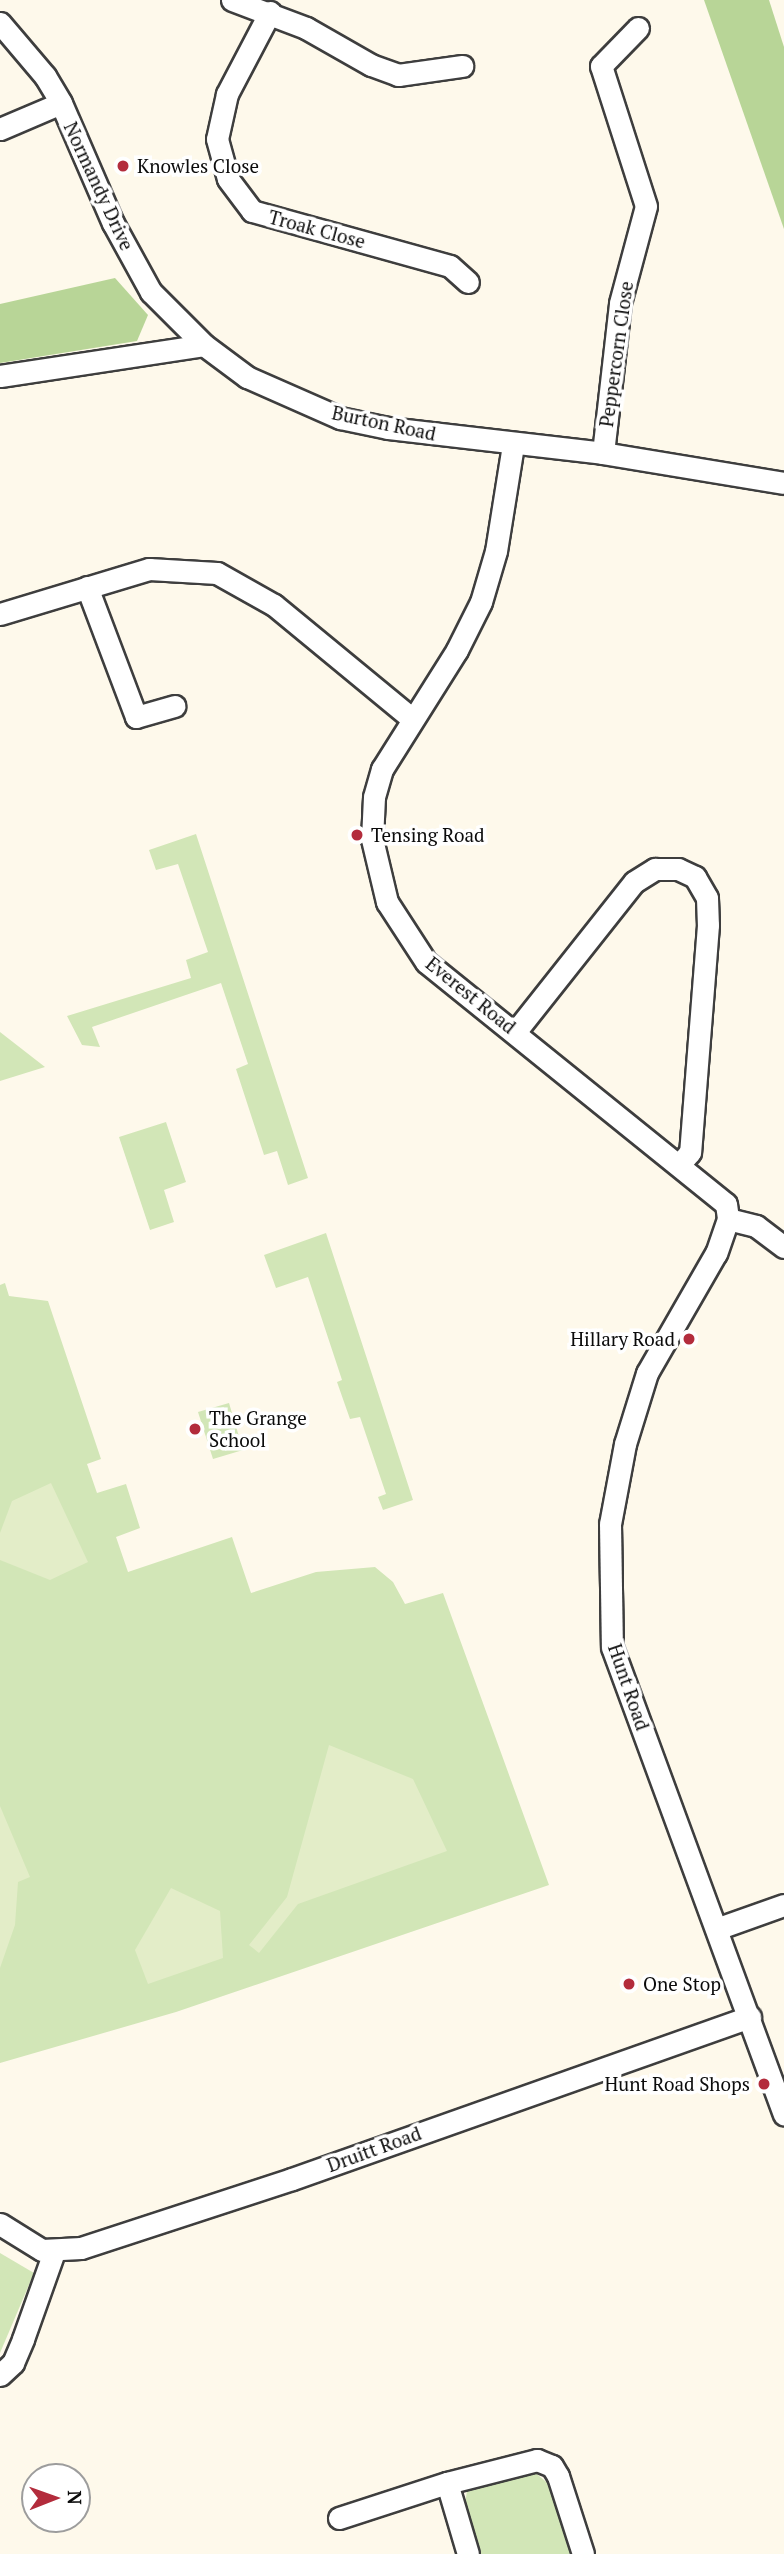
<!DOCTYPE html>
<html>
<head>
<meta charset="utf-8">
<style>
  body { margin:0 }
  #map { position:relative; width:784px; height:2554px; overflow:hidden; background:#fef9eb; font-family:"PT Serif",serif }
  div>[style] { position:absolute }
  .green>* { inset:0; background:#d2e6b7 }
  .forest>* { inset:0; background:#b8d597 }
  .pitch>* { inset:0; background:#e3edc8 }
  .roads { filter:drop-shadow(2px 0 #3e3e3e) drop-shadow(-2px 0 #3e3e3e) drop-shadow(0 2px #3e3e3e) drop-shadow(0 -2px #3e3e3e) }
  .street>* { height:21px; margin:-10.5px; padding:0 10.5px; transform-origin:10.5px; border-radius:10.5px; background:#fff }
  .dots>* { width:19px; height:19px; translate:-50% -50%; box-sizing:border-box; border:4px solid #fff; border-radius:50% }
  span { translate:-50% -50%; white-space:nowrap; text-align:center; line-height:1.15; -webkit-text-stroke:7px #fff; paint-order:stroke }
  .poi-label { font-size:19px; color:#0b0b0b }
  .left { translate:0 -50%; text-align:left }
  .right { translate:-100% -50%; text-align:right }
  .street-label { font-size:19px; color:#0b0b0b }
  .north { position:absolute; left:21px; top:2463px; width:70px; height:70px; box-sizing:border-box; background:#fff; border:2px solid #9d9d9d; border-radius:50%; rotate:89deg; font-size:19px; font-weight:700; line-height:28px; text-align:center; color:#0b0b0b }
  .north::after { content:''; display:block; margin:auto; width:24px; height:32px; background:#b32c3c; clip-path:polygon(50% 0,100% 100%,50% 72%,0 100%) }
</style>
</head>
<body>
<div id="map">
  <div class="green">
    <i style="clip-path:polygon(196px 834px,308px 1178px,288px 1185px,277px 1151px,264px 1155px,236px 1069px,248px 1064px,221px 983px,92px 1027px,100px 1047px,82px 1045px,67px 1016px,191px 978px,186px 960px,208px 952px,178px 864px,156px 870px,149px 850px)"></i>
    <i style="clip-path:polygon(0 1032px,45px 1067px,0 1081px)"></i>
    <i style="clip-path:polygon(166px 1122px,186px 1182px,164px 1190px,174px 1222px,150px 1230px,119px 1137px)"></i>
    <i style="clip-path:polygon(326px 1233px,413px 1500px,383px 1510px,378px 1497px,386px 1494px,360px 1417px,350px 1419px,344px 1402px,337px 1382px,342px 1380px,308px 1277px,276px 1288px,264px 1255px)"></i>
    <i style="clip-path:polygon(5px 1283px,9px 1296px,48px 1301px,101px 1459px,87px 1464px,97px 1493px,126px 1484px,140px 1528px,116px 1537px,128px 1572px,232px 1537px,251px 1593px,316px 1572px,375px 1567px,393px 1582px,405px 1604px,443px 1593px,549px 1885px,176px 2012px,0 2063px,0 1285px)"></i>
    <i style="clip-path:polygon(229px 1403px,243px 1450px,213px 1459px,198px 1412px)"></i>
    <i style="clip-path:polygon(0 2253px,34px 2273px,0 2353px)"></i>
    <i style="clip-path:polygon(532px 2470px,551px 2486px,572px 2554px,478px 2554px,464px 2510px,467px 2491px)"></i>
  </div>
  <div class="forest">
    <i style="clip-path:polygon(704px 0,769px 0,784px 47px,784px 229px)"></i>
    <i style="clip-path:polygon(115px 278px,148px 315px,137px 341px,0 363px,0 304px)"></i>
  </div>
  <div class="pitch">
    <i style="clip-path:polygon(51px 1483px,88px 1562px,50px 1580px,0 1560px,0 1533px,12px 1501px)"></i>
    <i style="clip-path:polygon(329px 1745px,413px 1779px,447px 1851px,298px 1904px,259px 1953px,249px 1945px,287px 1897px)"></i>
    <i style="clip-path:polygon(0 1806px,30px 1877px,18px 1882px,15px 1925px,0 1968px)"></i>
    <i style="clip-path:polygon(171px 1888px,220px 1911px,223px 1958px,148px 1984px,135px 1950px)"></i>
  </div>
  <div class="roads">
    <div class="street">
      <i style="left:232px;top:0;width:79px;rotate:20.7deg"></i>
      <i style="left:306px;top:28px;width:75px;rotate:29.6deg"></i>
      <i style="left:371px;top:65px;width:29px;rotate:20deg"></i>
      <i style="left:398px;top:75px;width:65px;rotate:-8deg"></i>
      <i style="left:270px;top:12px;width:93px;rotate:117.7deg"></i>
      <i style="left:227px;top:94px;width:46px;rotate:102.5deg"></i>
      <i style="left:217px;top:139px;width:41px;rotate:74.6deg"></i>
      <i style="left:228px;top:179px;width:40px;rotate:53deg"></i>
      <i style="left:252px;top:211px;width:205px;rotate:15.5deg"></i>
      <i style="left:450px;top:266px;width:24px;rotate:42deg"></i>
      <i style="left:0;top:23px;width:70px;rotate:49.7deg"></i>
      <i style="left:45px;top:76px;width:31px;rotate:59deg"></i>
      <i style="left:61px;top:103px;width:131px;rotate:66.6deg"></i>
      <i style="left:113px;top:223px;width:79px;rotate:61.2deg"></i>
      <i style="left:151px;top:292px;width:75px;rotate:45deg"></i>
      <i style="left:204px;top:345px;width:54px;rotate:36.7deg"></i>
      <i style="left:247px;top:377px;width:102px;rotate:23.8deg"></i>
      <i style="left:340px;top:418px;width:49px;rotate:11.8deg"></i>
      <i style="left:388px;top:428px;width:216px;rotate:6.6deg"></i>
      <i style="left:603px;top:453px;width:183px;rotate:9.4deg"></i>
      <i style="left:0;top:129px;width:66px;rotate:-23.1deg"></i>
      <i style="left:0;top:376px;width:206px;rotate:-8.6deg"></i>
      <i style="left:513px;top:445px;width:107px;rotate:99.1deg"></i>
      <i style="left:496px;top:551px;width:53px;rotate:106.4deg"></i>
      <i style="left:481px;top:602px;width:54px;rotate:116.6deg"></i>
      <i style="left:457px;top:650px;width:141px;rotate:122.2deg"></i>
      <i style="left:382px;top:769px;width:29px;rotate:106deg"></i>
      <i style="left:374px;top:797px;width:42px;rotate:92.7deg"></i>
      <i style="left:372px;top:839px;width:65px;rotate:76.6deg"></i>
      <i style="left:387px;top:902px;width:72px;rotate:57deg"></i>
      <i style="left:426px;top:962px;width:385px;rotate:38.9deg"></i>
      <i style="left:726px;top:1204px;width:15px;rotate:82deg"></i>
      <i style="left:728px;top:1219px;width:36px;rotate:109deg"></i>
      <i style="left:716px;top:1253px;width:138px;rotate:119.9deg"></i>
      <i style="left:647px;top:1373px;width:74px;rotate:107.2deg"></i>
      <i style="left:625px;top:1444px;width:81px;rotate:100.6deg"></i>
      <i style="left:610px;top:1524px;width:123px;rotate:89.1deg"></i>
      <i style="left:612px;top:1647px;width:498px;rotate:69.8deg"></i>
      <i style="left:603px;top:453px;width:151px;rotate:-83.5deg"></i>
      <i style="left:620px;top:303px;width:100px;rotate:-75deg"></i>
      <i style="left:646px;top:206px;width:147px;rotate:-107.8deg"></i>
      <i style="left:601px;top:66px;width:53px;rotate:-45.8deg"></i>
      <i style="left:87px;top:587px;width:139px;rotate:69.3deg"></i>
      <i style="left:136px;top:717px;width:40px;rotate:-16deg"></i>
      <i style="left:0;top:614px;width:156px;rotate:-16.8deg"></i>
      <i style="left:149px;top:569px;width:68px;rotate:3.4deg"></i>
      <i style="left:217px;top:573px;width:65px;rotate:29.3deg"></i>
      <i style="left:274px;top:605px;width:176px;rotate:39.5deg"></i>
      <i style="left:516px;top:1031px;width:190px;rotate:-51.6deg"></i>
      <i style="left:634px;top:882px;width:25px;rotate:-32deg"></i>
      <i style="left:655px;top:869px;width:23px"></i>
      <i style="left:678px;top:869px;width:19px;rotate:25deg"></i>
      <i style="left:695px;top:877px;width:24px;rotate:60deg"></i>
      <i style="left:707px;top:898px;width:27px;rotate:88deg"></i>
      <i style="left:708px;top:925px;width:228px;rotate:94.5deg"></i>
      <i style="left:690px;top:1152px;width:16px;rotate:130deg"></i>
      <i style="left:728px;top:1219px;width:29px;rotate:14deg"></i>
      <i style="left:756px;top:1226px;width:35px;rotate:37deg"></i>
      <i style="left:719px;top:1928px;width:69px;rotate:-19.5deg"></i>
      <i style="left:0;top:2224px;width:49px;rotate:31.8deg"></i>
      <i style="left:42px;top:2250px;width:39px;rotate:-3deg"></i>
      <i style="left:81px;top:2248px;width:222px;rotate:-18.1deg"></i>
      <i style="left:292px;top:2179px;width:486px;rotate:-19.5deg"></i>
      <i style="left:0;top:2375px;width:18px;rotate:-43deg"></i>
      <i style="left:13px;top:2363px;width:26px;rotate:-67deg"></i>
      <i style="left:23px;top:2339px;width:92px;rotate:-70.4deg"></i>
      <i style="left:339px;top:2518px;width:114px;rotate:-18deg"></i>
      <i style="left:468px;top:2554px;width:74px;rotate:-106.5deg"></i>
      <i style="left:447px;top:2483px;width:93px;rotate:-14.3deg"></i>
      <i style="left:537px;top:2460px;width:16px;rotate:22deg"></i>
      <i style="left:552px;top:2466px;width:12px;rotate:59deg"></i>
      <i style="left:558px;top:2476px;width:82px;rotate:72.2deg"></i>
    </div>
  </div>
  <div class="dots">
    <i style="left:123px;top:166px;background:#b32c3c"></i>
    <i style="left:357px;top:835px;background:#b32c3c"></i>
    <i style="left:689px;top:1339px;background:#b32c3c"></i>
    <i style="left:195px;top:1429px;background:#b32c3c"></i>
    <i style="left:629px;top:1984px;background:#b32c3c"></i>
    <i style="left:764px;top:2084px;background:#b32c3c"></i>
  </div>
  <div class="poi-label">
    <span class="left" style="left:137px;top:166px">Knowles Close</span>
    <span class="left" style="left:371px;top:835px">Tensing Road</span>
    <span class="right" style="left:675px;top:1339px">Hillary Road</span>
    <span class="left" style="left:209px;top:1429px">The Grange<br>School</span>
    <span class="left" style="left:643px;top:1984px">One Stop</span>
    <span class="right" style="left:750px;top:2084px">Hunt Road Shops</span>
  </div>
  <div class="street-label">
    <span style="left:99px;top:186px;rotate:65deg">Normandy Drive</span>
    <span style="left:317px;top:229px;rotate:15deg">Troak Close</span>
    <span style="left:616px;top:354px;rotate:-82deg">Peppercorn Close</span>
    <span style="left:384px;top:423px;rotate:12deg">Burton Road</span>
    <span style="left:471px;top:995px;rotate:39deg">Everest Road</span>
    <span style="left:629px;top:1687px;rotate:71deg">Hunt Road</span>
    <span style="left:374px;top:2149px;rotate:-20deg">Druitt Road</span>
  </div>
  <div class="north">N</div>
</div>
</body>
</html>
